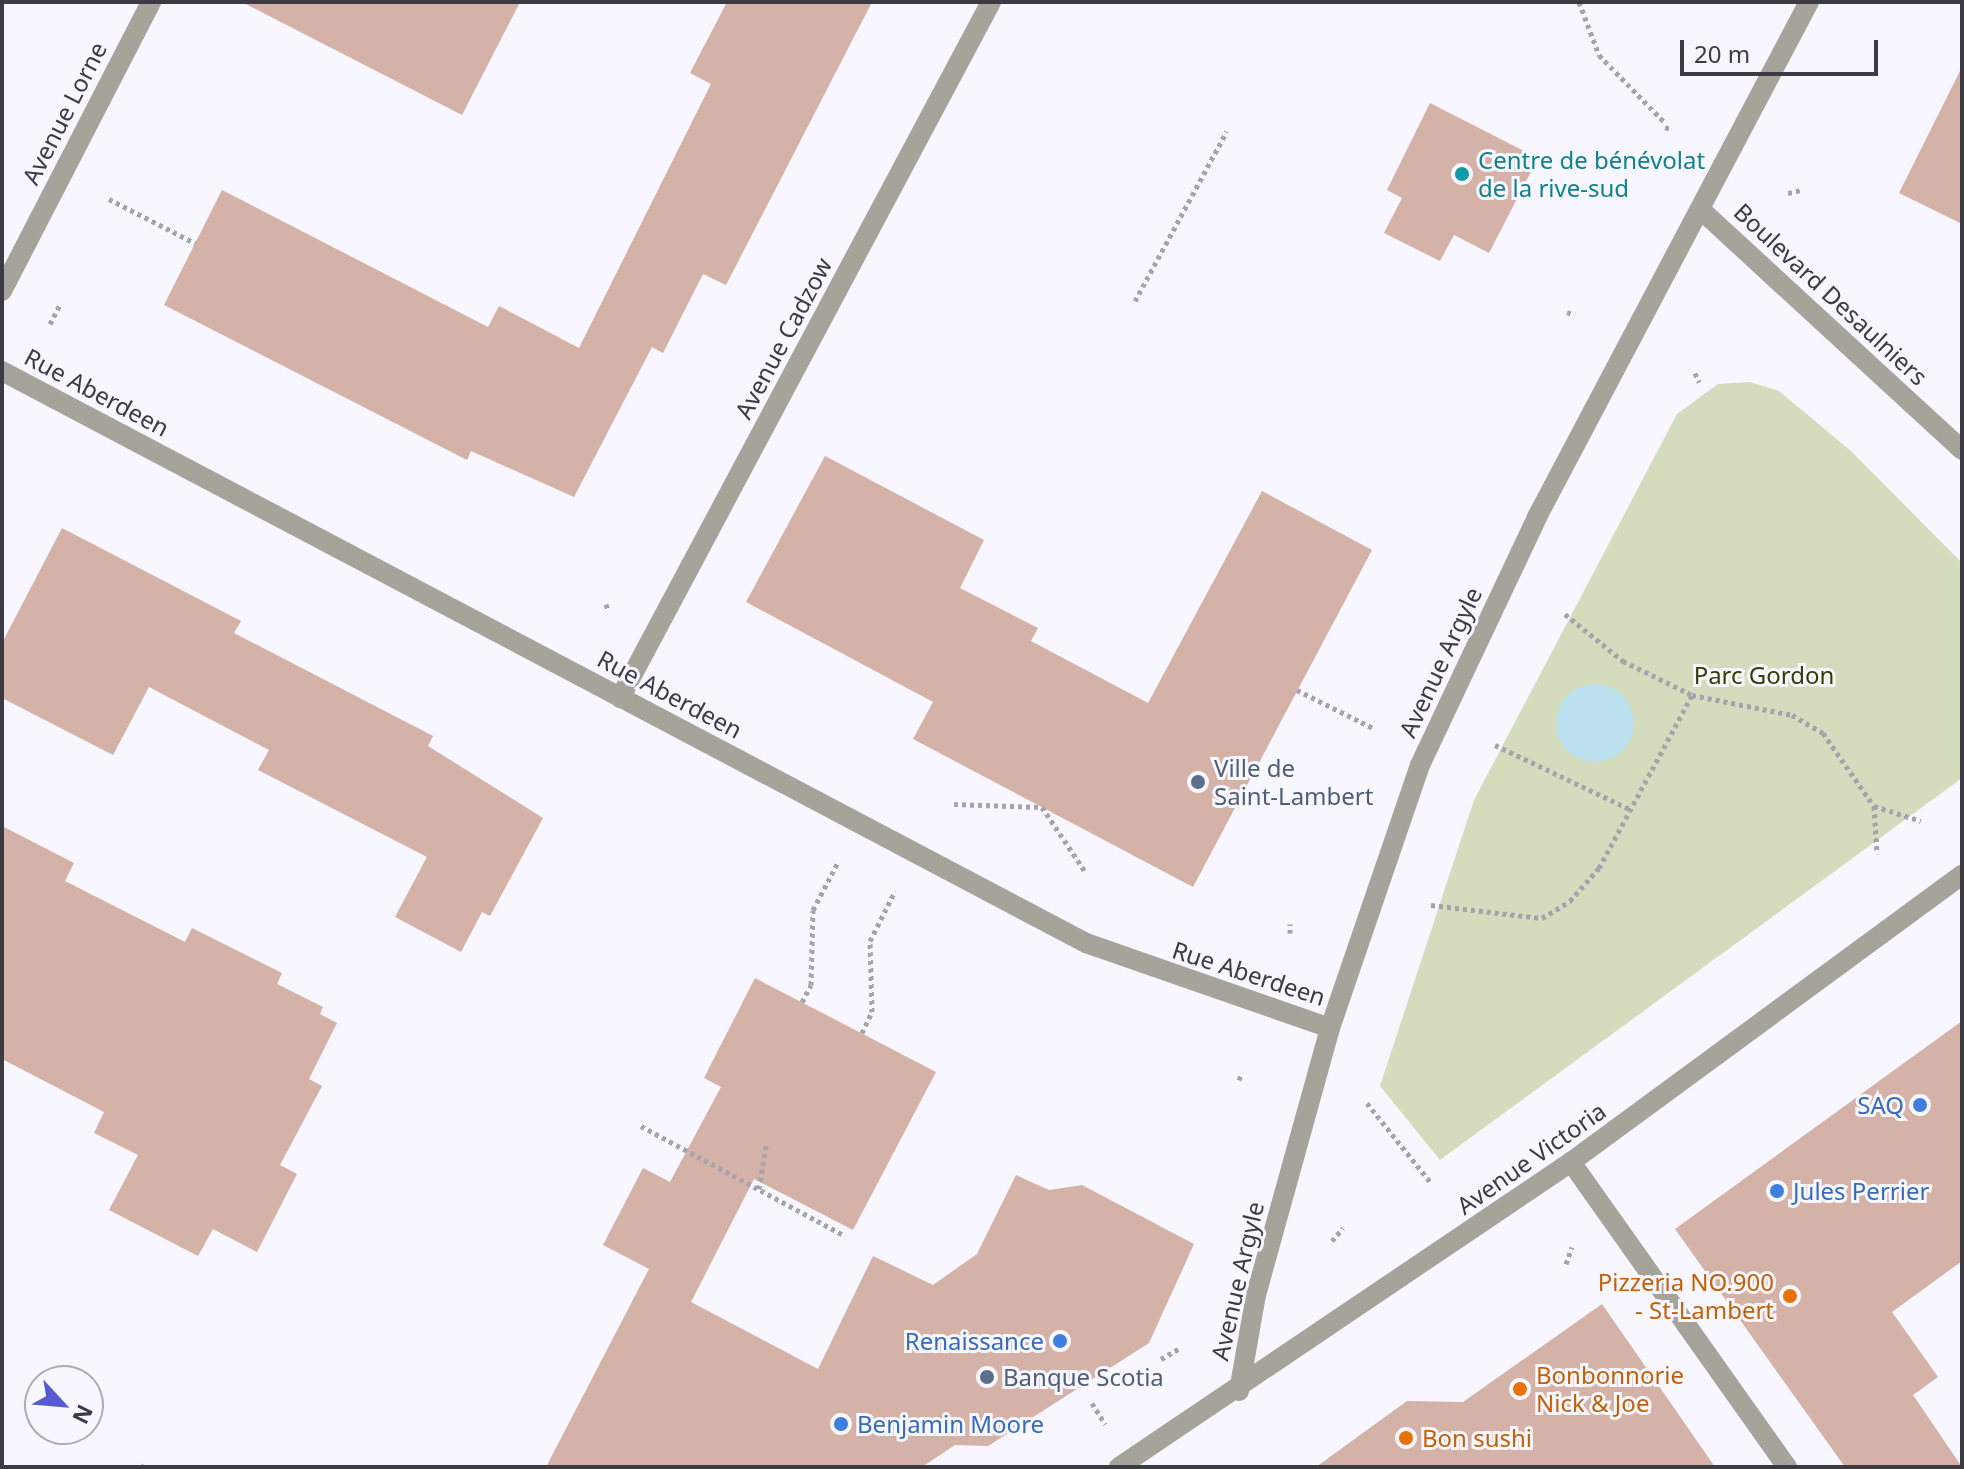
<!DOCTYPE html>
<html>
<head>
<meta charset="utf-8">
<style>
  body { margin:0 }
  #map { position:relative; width:1964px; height:1469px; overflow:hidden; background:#f8f6fe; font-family:"Noto Sans",sans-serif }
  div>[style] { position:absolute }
  .green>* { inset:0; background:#d5dcbd }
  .water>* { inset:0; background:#bae1ed }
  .round { border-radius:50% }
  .building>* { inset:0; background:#d5b2a7 }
  .path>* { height:5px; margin-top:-2.5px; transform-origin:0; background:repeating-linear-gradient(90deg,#a5a3ac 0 4px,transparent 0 8px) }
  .minor>* { height:20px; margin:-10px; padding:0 10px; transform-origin:10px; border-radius:10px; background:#a6a39a }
  .tertiary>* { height:20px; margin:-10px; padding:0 10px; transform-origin:10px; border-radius:10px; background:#a6a39a }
  .dots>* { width:22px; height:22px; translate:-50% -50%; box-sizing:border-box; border:4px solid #f8f6fe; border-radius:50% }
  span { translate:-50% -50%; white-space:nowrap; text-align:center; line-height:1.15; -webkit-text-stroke:6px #f8f6fe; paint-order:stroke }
  .street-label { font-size:24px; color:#3c3a43 }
  .culture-label { font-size:24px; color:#0d838f }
  .left { translate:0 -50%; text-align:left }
  .park-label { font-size:24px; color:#353c05 }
  .service-label { font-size:24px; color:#4e5e75 }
  .shop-label { font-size:24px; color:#366cbe }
  .right { translate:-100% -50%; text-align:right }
  .food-label { font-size:24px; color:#c56008 }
  .frame { position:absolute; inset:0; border:4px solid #3c3a43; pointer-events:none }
  .north { position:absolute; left:24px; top:1365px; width:80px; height:80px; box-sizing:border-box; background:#f8f6fe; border:2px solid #adabb3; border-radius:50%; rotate:116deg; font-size:22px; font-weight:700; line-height:32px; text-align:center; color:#3c3a43 }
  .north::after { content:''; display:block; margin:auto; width:28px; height:36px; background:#575ad1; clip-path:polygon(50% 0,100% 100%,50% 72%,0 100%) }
  .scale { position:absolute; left:1680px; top:40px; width:198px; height:36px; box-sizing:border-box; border:4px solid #3c3a43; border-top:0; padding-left:10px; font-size:24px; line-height:28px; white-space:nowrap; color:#3c3a43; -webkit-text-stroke:6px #f8f6fe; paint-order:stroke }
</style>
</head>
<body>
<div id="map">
  <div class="green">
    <i style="clip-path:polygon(1750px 382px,1779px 391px,1852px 452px,1962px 563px,1962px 778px,1440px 1160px,1380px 1086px,1474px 800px,1677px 414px,1718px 384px)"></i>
  </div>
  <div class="water">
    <i class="round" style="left:1556px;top:684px;width:78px;height:78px"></i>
  </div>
  <div class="building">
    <i style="clip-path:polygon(242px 2px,520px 2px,462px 115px)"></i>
    <i style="clip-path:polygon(727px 2px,872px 2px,726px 285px,703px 274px,663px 353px,652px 347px,574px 497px,471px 451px,467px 460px,164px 305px,222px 190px,488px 327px,499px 306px,579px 348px,711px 84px,690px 73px)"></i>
    <i style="clip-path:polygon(1962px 67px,1962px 224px,1899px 193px)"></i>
    <i style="clip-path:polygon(1430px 103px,1538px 158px,1489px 253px,1454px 235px,1440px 261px,1384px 233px,1402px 198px,1387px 190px)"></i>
    <i style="clip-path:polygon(825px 456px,984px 540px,960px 588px,1038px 628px,1031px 641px,1148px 703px,1262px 491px,1372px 550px,1193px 887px,913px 739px,933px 702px,746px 602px)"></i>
    <i style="clip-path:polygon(62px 528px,241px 621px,234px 633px,433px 736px,428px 746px,543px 818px,490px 916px,482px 912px,461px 952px,395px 917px,427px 857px,258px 770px,269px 750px,149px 687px,113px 755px,2px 698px,2px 643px)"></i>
    <i style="clip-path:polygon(2px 826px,74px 863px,65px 881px,185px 942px,192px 928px,282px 973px,277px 984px,323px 1007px,320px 1014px,337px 1023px,309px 1079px,322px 1086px,280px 1165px,297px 1174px,257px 1252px,213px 1229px,198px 1256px,109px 1210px,138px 1155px,94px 1133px,104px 1112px,2px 1059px)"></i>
    <i style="clip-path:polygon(755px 978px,936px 1072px,853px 1230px,754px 1179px,691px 1302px,818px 1369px,873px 1256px,933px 1285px,977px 1254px,1016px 1175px,1049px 1190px,1082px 1185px,1194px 1244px,1149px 1343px,988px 1446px,955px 1445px,922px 1467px,546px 1467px,649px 1269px,603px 1245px,643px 1168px,670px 1182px,721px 1087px,704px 1078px)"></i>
    <i style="clip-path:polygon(1962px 1021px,1962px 1261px,1892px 1312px,1938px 1377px,1913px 1395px,1962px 1467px,1845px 1467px,1675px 1229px)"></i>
    <i style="clip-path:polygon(1602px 1304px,1715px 1467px,1316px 1467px,1407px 1401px,1463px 1402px)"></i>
  </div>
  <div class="path">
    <i style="left:1579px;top:2px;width:57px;rotate:69.3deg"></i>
    <i style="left:1599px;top:55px;width:96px;rotate:45.8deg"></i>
    <i style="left:1665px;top:127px;width:5px;rotate:22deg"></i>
    <i style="left:1788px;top:193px;width:13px;rotate:-13deg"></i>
    <i style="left:109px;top:199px;width:97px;rotate:27.1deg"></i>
    <i style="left:1135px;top:301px;width:193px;rotate:-61.6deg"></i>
    <i style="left:1567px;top:312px;width:8px;rotate:23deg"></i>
    <i style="left:50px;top:324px;width:22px;rotate:-63deg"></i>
    <i style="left:1695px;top:373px;width:10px;rotate:66deg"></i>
    <i style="left:606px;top:604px;width:6px;rotate:72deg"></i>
    <i style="left:1565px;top:614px;width:75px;rotate:39deg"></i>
    <i style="left:1623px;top:661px;width:77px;rotate:26.2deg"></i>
    <i style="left:1692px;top:695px;width:102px;rotate:11.3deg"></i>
    <i style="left:1792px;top:715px;width:36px;rotate:30deg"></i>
    <i style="left:1823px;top:733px;width:89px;rotate:55.1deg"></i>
    <i style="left:1874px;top:806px;width:49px;rotate:17.7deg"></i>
    <i style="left:1297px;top:690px;width:85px;rotate:26.6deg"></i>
    <i style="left:1495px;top:745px;width:149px;rotate:25.4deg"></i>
    <i style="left:954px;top:804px;width:88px;rotate:2deg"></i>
    <i style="left:1042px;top:807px;width:79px;rotate:56.3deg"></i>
    <i style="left:1874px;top:806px;width:48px;rotate:86.4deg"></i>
    <i style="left:1431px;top:905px;width:112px;rotate:6.7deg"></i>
    <i style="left:1542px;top:918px;width:33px;rotate:-31deg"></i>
    <i style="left:1570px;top:901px;width:44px;rotate:-48.7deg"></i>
    <i style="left:1599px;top:868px;width:196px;rotate:-61.7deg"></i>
    <i style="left:1290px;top:933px;width:9px;rotate:-90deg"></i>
    <i style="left:802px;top:1002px;width:19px;rotate:-62deg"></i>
    <i style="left:811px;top:985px;width:75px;rotate:-88.5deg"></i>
    <i style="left:813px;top:910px;width:54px;rotate:-62.5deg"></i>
    <i style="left:862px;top:1033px;width:23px;rotate:-65deg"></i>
    <i style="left:872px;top:1012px;width:71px;rotate:-91.6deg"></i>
    <i style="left:870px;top:941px;width:56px;rotate:-63.4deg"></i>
    <i style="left:1239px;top:1080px;width:8px;rotate:-67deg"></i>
    <i style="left:1367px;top:1103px;width:102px;rotate:51.3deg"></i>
    <i style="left:641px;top:1126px;width:232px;rotate:28.3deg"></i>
    <i style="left:759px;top:1189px;width:44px;rotate:-80.8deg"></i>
    <i style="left:1332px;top:1241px;width:17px;rotate:-50deg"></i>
    <i style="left:1566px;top:1264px;width:18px;rotate:-71deg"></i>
    <i style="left:1161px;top:1359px;width:20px;rotate:-30deg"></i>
    <i style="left:1092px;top:1403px;width:25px;rotate:58deg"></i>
    <i style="left:142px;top:1467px;width:3px;rotate:-45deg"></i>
  </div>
  <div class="minor">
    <i style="left:1700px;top:209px;width:356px;rotate:42.6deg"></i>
    <i style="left:2px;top:291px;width:325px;rotate:-62.7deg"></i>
    <i style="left:2px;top:371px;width:1226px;rotate:27.82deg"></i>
    <i style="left:1086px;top:943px;width:258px;rotate:19.2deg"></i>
    <i style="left:620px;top:698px;width:789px;rotate:-61.94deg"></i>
    <i style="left:1571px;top:1162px;width:374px;rotate:54.7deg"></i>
    <i style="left:1239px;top:1391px;width:97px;rotate:-80deg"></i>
    <i style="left:1256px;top:1295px;width:277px;rotate:-74.5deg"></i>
    <i style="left:1330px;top:1028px;width:278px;rotate:-71.1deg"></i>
    <i style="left:1420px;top:765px;width:274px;rotate:-64.7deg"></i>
    <i style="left:1537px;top:517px;width:582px;rotate:-62.16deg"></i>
  </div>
  <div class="tertiary">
    <i style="left:1119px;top:1467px;width:545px;rotate:-34.01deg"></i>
    <i style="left:1571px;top:1162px;width:485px;rotate:-36.3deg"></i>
  </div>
  <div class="dots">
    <i style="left:1462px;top:174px;background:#0f9aa8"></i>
    <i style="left:1198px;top:782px;background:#5c6f8a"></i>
    <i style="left:1920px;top:1105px;background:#3f7fe0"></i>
    <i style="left:1777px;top:1191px;background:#3f7fe0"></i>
    <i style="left:1790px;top:1296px;background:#e8710a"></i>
    <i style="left:1060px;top:1341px;background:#3f7fe0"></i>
    <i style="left:987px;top:1377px;background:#5c6f8a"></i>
    <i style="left:1520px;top:1389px;background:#e8710a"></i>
    <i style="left:841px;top:1424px;background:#3f7fe0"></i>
    <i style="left:1406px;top:1438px;background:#e8710a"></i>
  </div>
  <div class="street-label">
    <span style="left:64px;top:113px;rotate:-63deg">Avenue Lorne</span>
    <span style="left:1831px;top:294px;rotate:43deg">Boulevard Desaulniers</span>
    <span style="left:783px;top:338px;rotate:-62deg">Avenue Cadzow</span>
    <span style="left:97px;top:392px;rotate:28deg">Rue Aberdeen</span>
    <span style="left:1440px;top:662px;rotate:-65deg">Avenue Argyle</span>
    <span style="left:670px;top:694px;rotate:28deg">Rue Aberdeen</span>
    <span style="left:1249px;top:973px;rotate:18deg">Rue Aberdeen</span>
    <span style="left:1531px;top:1158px;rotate:-35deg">Avenue Victoria</span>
    <span style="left:1237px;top:1281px;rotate:-77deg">Avenue Argyle</span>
  </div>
  <div class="culture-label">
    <span class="left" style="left:1478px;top:174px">Centre de bénévolat<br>de la rive-sud</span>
  </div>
  <div class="park-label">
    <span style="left:1764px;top:675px">Parc Gordon</span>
  </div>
  <div class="service-label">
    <span class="left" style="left:1214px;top:782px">Ville de<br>Saint-Lambert</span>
    <span class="left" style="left:1003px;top:1377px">Banque Scotia</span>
  </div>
  <div class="shop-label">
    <span class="right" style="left:1904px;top:1105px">SAQ</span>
    <span class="left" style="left:1793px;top:1191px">Jules Perrier</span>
    <span class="right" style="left:1044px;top:1341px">Renaissance</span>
    <span class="left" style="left:857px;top:1424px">Benjamin Moore</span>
  </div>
  <div class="food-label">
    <span class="right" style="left:1774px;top:1296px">Pizzeria NO.900<br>- St-Lambert</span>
    <span class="left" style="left:1536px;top:1389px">Bonbonnorie<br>Nick &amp; Joe</span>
    <span class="left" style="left:1422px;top:1438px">Bon sushi</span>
  </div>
  <div class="frame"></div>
  <div class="north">N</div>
  <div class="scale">20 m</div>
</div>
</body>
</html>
